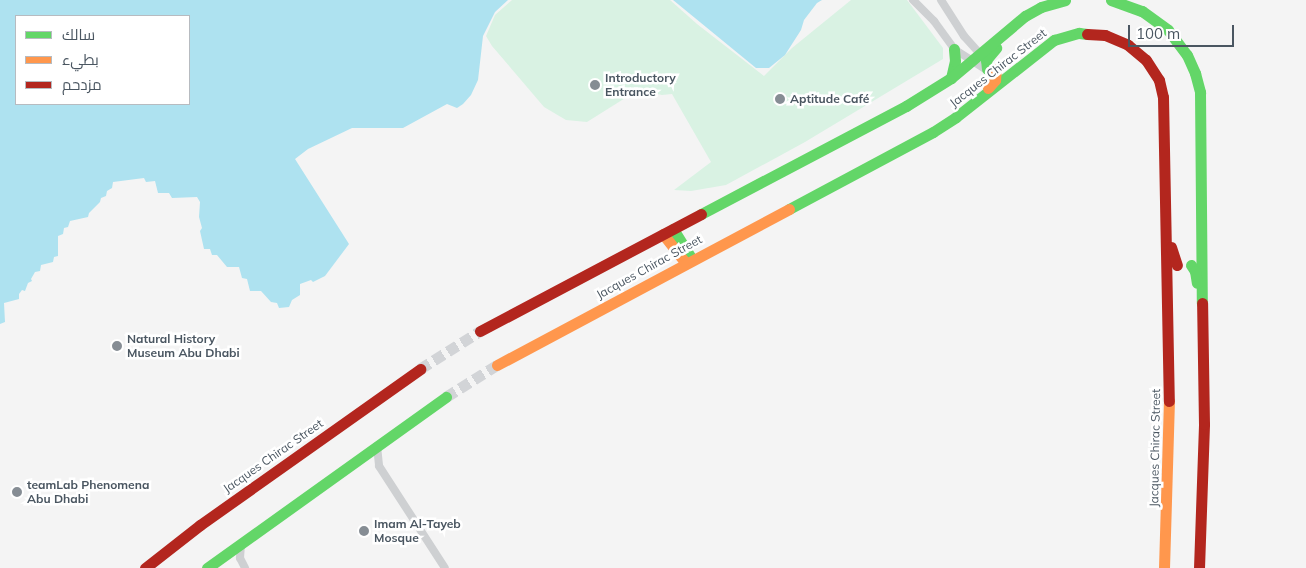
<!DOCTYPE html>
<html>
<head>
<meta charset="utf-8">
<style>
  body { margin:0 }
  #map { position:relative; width:1306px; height:568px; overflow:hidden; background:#f4f4f4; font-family:Mulish,Cairo,sans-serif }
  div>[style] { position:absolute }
  .green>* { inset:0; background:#d9f2e3 }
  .water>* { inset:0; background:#aee2f0 }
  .secondary-tunnel>* { height:11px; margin-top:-5.5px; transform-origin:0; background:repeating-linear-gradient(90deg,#d2d4d7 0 11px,transparent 0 16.5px) }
  .street>* { height:8px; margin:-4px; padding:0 4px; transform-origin:4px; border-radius:4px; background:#ced0d2 }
  .fast>* { height:11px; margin:-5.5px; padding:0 5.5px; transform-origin:5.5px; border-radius:5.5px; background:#63d668 }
  .slow>* { height:11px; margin:-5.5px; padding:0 5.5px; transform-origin:5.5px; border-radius:5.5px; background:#ff974d }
  .jam>* { height:11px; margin:-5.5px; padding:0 5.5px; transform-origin:5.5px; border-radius:5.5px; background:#b3261e }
  .dots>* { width:14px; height:14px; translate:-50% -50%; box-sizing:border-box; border:2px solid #fff; border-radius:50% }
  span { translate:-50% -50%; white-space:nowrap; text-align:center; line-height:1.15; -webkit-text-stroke:5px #fff; paint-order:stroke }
  .street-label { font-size:12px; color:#4a5661 }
  .poi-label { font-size:12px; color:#4a5661; font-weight:700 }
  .left { translate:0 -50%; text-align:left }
  .legend { position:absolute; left:15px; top:15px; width:175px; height:90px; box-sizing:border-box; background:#fff; border:1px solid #b7bbc0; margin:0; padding:6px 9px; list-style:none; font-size:15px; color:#4a5661 }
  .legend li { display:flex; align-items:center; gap:10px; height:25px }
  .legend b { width:25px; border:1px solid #b7bbc0 }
  .scale { position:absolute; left:1128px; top:25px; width:106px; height:22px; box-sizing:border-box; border:2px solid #4a5661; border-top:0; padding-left:6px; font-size:15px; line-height:18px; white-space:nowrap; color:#4a5661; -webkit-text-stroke:4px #fff; paint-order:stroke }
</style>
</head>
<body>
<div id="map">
  <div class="green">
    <i style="clip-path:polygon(512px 0,670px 0,697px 24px,764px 76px,792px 48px,851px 0,907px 0,943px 48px,943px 59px,805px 142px,726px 185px,691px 191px,674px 190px,711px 162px,672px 94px,662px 95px,638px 90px,587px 122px,566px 120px,544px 107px,492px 46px,486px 36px,495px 15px)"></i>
  </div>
  <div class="water">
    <i style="clip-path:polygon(evenodd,0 0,508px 0,495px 12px,483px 36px,478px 80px,471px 95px,463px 104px,457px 108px,447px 104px,403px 128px,352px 128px,308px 149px,295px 159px,349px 244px,325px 276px,313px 282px,311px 280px,300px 284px,300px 295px,292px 300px,289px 307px,279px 308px,277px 303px,271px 302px,261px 291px,250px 291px,247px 279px,242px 278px,239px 267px,227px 267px,217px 255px,212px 255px,210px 249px,204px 249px,200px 231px,202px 228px,199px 217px,200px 202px,197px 197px,172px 198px,169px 193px,158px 193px,155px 181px,146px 182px,144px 178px,113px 182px,112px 188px,107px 191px,106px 196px,101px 198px,100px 202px,89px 213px,88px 217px,70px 221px,68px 227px,64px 228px,63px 234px,58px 236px,58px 256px,54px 257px,53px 262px,41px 265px,40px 271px,35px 272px,31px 279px,32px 281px,28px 283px,25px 291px,22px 290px,19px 294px,19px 299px,4px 303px,5px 322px,0 324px,0 0,189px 16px,189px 104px,16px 104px,16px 16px,189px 16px)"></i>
    <i style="clip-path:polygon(673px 0,822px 0,817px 3px,804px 20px,801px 30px,785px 55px,769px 68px,756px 68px)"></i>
  </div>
  <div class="secondary-tunnel">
    <i style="left:420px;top:369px;width:71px;rotate:-32.3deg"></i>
    <i style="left:446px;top:397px;width:60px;rotate:-32.1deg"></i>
  </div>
  <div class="street">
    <i style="left:913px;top:0;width:30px;rotate:45deg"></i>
    <i style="left:934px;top:21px;width:34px;rotate:54deg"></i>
    <i style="left:954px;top:49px;width:40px;rotate:32.9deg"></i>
    <i style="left:941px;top:0;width:43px;rotate:57.4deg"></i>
    <i style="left:964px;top:36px;width:27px;rotate:48deg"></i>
    <i style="left:377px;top:446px;width:20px;rotate:84deg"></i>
    <i style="left:379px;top:466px;width:121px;rotate:57.1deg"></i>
    <i style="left:241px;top:544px;width:14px;rotate:94deg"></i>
    <i style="left:240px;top:558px;width:11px;rotate:63deg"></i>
  </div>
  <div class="fast">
    <i style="left:1111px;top:0;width:33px;rotate:20deg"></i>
    <i style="left:1142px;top:11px;width:32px;rotate:36deg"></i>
    <i style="left:1168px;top:30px;width:31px;rotate:53deg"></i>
    <i style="left:1187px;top:55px;width:20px;rotate:66deg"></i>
    <i style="left:1195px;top:73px;width:20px;rotate:75deg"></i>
    <i style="left:1200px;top:92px;width:211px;rotate:89.5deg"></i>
    <i style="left:987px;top:69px;width:9px;rotate:-96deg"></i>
    <i style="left:986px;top:60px;width:16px;rotate:-50deg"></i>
    <i style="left:951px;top:78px;width:17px;rotate:-77deg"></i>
    <i style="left:955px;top:61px;width:12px;rotate:-95deg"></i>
    <i style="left:789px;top:209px;width:163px;rotate:-28.1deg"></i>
    <i style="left:933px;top:132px;width:27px;rotate:-33deg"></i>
    <i style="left:956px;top:117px;width:125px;rotate:-38.2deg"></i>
    <i style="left:1054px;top:40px;width:26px;rotate:-16deg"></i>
    <i style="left:1079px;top:33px;width:8px;rotate:7deg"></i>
    <i style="left:701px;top:214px;width:232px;rotate:-27.8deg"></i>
    <i style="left:906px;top:106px;width:53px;rotate:-31.9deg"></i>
    <i style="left:951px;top:78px;width:97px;rotate:-40deg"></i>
    <i style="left:1025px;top:16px;width:18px;rotate:-29deg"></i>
    <i style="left:1041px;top:7px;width:25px;rotate:-16deg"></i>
    <i style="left:673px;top:229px;width:36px;rotate:58deg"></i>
    <i style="left:1191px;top:265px;width:7px;rotate:56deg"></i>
    <i style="left:1195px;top:271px;width:12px;rotate:81deg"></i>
    <i style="left:207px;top:568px;width:294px;rotate:-35.6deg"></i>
  </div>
  <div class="slow">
    <i style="left:988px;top:88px;width:11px;rotate:-49deg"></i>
    <i style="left:995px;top:80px;width:11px;rotate:-85deg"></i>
    <i style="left:663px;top:234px;width:37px;rotate:52deg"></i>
    <i style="left:497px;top:365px;width:331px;rotate:-28.1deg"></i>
    <i style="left:1164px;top:568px;width:167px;rotate:-88.3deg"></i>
  </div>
  <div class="jam">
    <i style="left:1087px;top:34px;width:18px;rotate:3deg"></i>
    <i style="left:1105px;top:35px;width:25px;rotate:23deg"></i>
    <i style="left:1128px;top:45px;width:23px;rotate:40deg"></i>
    <i style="left:1146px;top:60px;width:24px;rotate:57deg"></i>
    <i style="left:1159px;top:80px;width:17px;rotate:77deg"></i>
    <i style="left:1163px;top:97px;width:304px;rotate:88.9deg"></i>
    <i style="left:1171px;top:247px;width:19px;rotate:72deg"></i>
    <i style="left:480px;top:331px;width:250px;rotate:-27.9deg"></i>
    <i style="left:145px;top:568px;width:70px;rotate:-38deg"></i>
    <i style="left:200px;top:525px;width:270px;rotate:-35.3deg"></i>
    <i style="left:1199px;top:568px;width:144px;rotate:-88deg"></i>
    <i style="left:1204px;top:424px;width:121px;rotate:-90.9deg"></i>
  </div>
  <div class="dots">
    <i style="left:595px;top:85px;background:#868d94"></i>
    <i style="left:780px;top:99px;background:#868d94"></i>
    <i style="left:117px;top:346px;background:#868d94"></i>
    <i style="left:17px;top:492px;background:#868d94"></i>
    <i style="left:364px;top:531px;background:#868d94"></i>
  </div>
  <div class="street-label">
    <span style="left:998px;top:68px;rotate:-38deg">Jacques Chirac Street</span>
    <span style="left:649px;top:267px;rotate:-29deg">Jacques Chirac Street</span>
    <span style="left:1155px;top:448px;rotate:-89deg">Jacques Chirac Street</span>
    <span style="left:273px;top:456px;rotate:-35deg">Jacques Chirac Street</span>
  </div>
  <div class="poi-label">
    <span class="left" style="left:605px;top:85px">Introductory<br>Entrance</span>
    <span class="left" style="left:790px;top:99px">Aptitude Café</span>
    <span class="left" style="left:127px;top:346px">Natural History<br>Museum Abu Dhabi</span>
    <span class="left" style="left:27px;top:492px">teamLab Phenomena<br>Abu Dhabi</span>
    <span class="left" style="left:374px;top:531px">Imam Al-Tayeb<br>Mosque</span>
  </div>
  <ul class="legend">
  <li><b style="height:6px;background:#63d668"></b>سالك</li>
  <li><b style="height:6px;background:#ff974d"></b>بطيء</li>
  <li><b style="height:6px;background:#b3261e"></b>مزدحم</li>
  </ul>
  <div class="scale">100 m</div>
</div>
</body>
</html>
